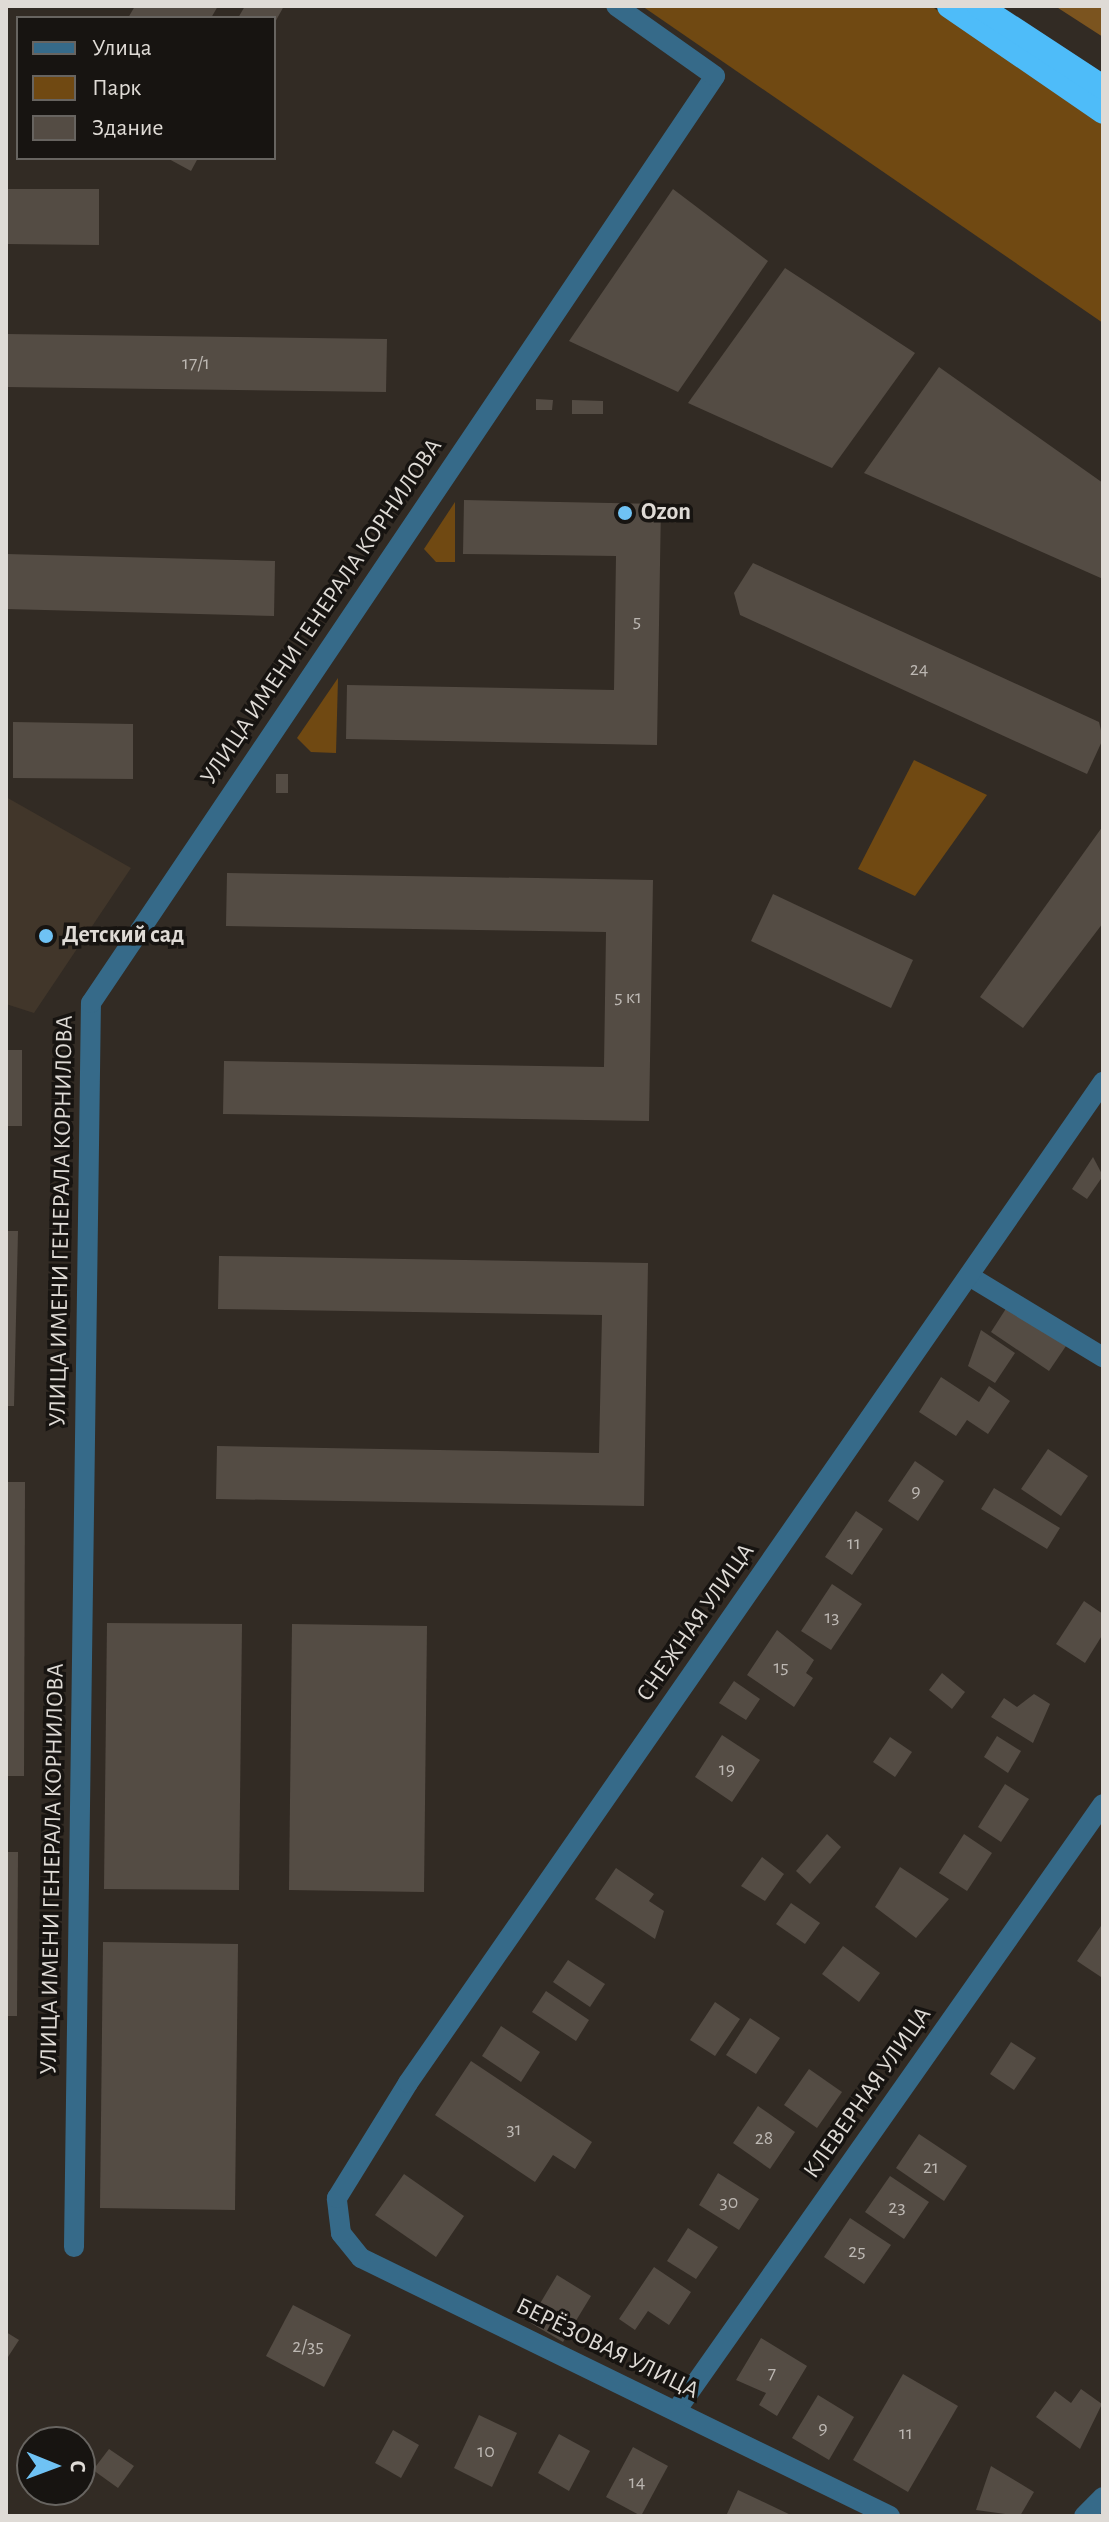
<!DOCTYPE html>
<html>
<head>
<meta charset="utf-8">
<style>
  body { margin:0 }
  #map { position:relative; width:1109px; height:2522px; overflow:hidden; background:#322b24; font-family:"Alegreya Sans",sans-serif }
  div>[style] { position:absolute }
  .built>* { inset:0; background:#41362a }
  .green>* { inset:0; background:#704912 }
  .forest>* { inset:0; background:#7b541f }
  .building>* { inset:0; background:#544c44 }
  .street>* { height:20px; margin:-10px; padding:0 10px; transform-origin:10px; border-radius:10px; background:#366a89 }
  .highway>* { height:24px; margin:-12px; padding:0 12px; transform-origin:12px; border-radius:12px; background:#4ebcf9 }
  .dots>* { width:22px; height:22px; translate:-50% -50%; box-sizing:border-box; border:4px solid #171411; border-radius:50% }
  span { translate:-50% -50%; white-space:nowrap; text-align:center; line-height:1.15; -webkit-text-stroke:7px #171411; paint-order:stroke }
  .number-label { font-size:20px; color:#bcb7b2 }
  .number-label span { -webkit-text-stroke-width:0 }
  .poi-label { font-size:24px; color:#dfdbd6; font-weight:700 }
  .left { translate:0 -50%; text-align:left }
  .street-label { font-size:24px; color:#dfdbd6 }
  .frame { position:absolute; inset:0; border:8px solid #dfdbd6; pointer-events:none }
  .legend { position:absolute; left:16px; top:16px; width:260px; height:144px; box-sizing:border-box; background:#171411; border:2px solid #676460; margin:0; padding:10px 14px; list-style:none; font-size:24px; color:#dfdbd6 }
  .legend li { display:flex; align-items:center; gap:16px; height:40px }
  .legend b { width:40px; border:2px solid #676460 }
  .north { position:absolute; left:16px; top:2426px; width:80px; height:80px; box-sizing:border-box; background:#171411; border:2px solid #676460; border-radius:50%; rotate:91deg; font-size:22px; font-weight:700; line-height:32px; text-align:center; color:#dfdbd6 }
  .north::after { content:''; display:block; margin:auto; width:28px; height:36px; background:#6fc2f4; clip-path:polygon(50% 0,100% 100%,50% 72%,0 100%) }
</style>
</head>
<body>
<div id="map">
  <div class="built">
    <i style="clip-path:polygon(6px 797px,131px 868px,34px 1013px,6px 1004px)"></i>
  </div>
  <div class="green">
    <i style="clip-path:polygon(642px 6px,931px 6px,1103px 123px,1103px 323px)"></i>
    <i style="clip-path:polygon(455px 502px,455px 562px,436px 562px,424px 549px)"></i>
    <i style="clip-path:polygon(338px 678px,336px 753px,311px 752px,297px 738px)"></i>
    <i style="clip-path:polygon(914px 760px,987px 795px,915px 896px,858px 869px)"></i>
  </div>
  <div class="forest">
    <i style="clip-path:polygon(1055px 6px,1103px 6px,1103px 37px)"></i>
  </div>
  <div class="building">
    <i style="clip-path:polygon(135px 6px,218px 6px,211px 18px,128px 18px)"></i>
    <i style="clip-path:polygon(245px 6px,284px 6px,274px 24px,238px 18px)"></i>
    <i style="clip-path:polygon(167px 158px,198px 158px,191px 171px)"></i>
    <i style="clip-path:polygon(6px 189px,99px 189px,99px 245px,6px 244px)"></i>
    <i style="clip-path:polygon(673px 189px,768px 261px,678px 392px,569px 341px)"></i>
    <i style="clip-path:polygon(785px 268px,915px 353px,832px 468px,688px 403px)"></i>
    <i style="clip-path:polygon(6px 334px,387px 339px,386px 392px,6px 387px)"></i>
    <i style="clip-path:polygon(939px 367px,1103px 483px,1103px 579px,864px 473px)"></i>
    <i style="clip-path:polygon(536px 399px,553px 400px,552px 410px,536px 410px)"></i>
    <i style="clip-path:polygon(572px 400px,603px 401px,603px 414px,572px 414px)"></i>
    <i style="clip-path:polygon(464px 500px,661px 504px,657px 745px,346px 739px,347px 685px,614px 690px,616px 556px,463px 554px)"></i>
    <i style="clip-path:polygon(6px 554px,275px 561px,274px 616px,6px 609px)"></i>
    <i style="clip-path:polygon(753px 563px,1099px 722px,1103px 739px,1087px 774px,740px 615px,734px 593px)"></i>
    <i style="clip-path:polygon(13px 722px,133px 724px,133px 779px,13px 778px)"></i>
    <i style="clip-path:polygon(276px 774px,288px 774px,288px 793px,276px 793px)"></i>
    <i style="clip-path:polygon(1103px 826px,1103px 923px,1023px 1028px,980px 997px)"></i>
    <i style="clip-path:polygon(227px 873px,653px 880px,649px 1121px,223px 1114px,224px 1061px,604px 1067px,606px 932px,226px 926px)"></i>
    <i style="clip-path:polygon(773px 894px,913px 960px,891px 1008px,751px 941px)"></i>
    <i style="clip-path:polygon(6px 1050px,22px 1050px,22px 1126px,6px 1126px)"></i>
    <i style="clip-path:polygon(1093px 1157px,1103px 1176px,1087px 1199px,1072px 1189px)"></i>
    <i style="clip-path:polygon(6px 1231px,18px 1231px,14px 1406px,6px 1406px)"></i>
    <i style="clip-path:polygon(219px 1256px,648px 1263px,644px 1506px,216px 1499px,217px 1446px,599px 1453px,602px 1315px,218px 1309px)"></i>
    <i style="clip-path:polygon(1007px 1307px,1066px 1346px,1049px 1371px,991px 1332px)"></i>
    <i style="clip-path:polygon(981px 1330px,1015px 1353px,995px 1383px,968px 1366px)"></i>
    <i style="clip-path:polygon(941px 1377px,979px 1402px,989px 1386px,1010px 1401px,988px 1434px,967px 1420px,956px 1436px,919px 1412px)"></i>
    <i style="clip-path:polygon(1048px 1449px,1088px 1476px,1061px 1516px,1021px 1489px)"></i>
    <i style="clip-path:polygon(915px 1461px,944px 1481px,918px 1521px,888px 1501px)"></i>
    <i style="clip-path:polygon(6px 1482px,25px 1482px,24px 1776px,6px 1776px)"></i>
    <i style="clip-path:polygon(994px 1488px,1060px 1528px,1047px 1549px,981px 1509px)"></i>
    <i style="clip-path:polygon(856px 1511px,883px 1529px,852px 1575px,825px 1557px)"></i>
    <i style="clip-path:polygon(832px 1584px,862px 1604px,831px 1650px,801px 1631px)"></i>
    <i style="clip-path:polygon(1084px 1601px,1103px 1614px,1103px 1634px,1085px 1663px,1056px 1644px)"></i>
    <i style="clip-path:polygon(107px 1623px,242px 1624px,239px 1890px,104px 1889px)"></i>
    <i style="clip-path:polygon(292px 1624px,427px 1626px,424px 1892px,289px 1890px)"></i>
    <i style="clip-path:polygon(777px 1630px,814px 1660px,806px 1673px,813px 1678px,794px 1707px,747px 1675px)"></i>
    <i style="clip-path:polygon(942px 1673px,965px 1692px,952px 1709px,929px 1690px)"></i>
    <i style="clip-path:polygon(734px 1681px,760px 1699px,746px 1720px,719px 1703px)"></i>
    <i style="clip-path:polygon(1034px 1694px,1050px 1704px,1033px 1743px,991px 1717px,1004px 1698px,1017px 1707px)"></i>
    <i style="clip-path:polygon(722px 1735px,760px 1760px,732px 1802px,695px 1777px)"></i>
    <i style="clip-path:polygon(997px 1736px,1021px 1751px,1008px 1773px,984px 1757px)"></i>
    <i style="clip-path:polygon(890px 1737px,912px 1752px,895px 1777px,873px 1762px)"></i>
    <i style="clip-path:polygon(1005px 1784px,1029px 1799px,1001px 1842px,978px 1827px)"></i>
    <i style="clip-path:polygon(827px 1834px,841px 1847px,810px 1884px,796px 1871px)"></i>
    <i style="clip-path:polygon(964px 1834px,992px 1853px,967px 1891px,939px 1873px)"></i>
    <i style="clip-path:polygon(6px 1852px,18px 1852px,17px 2016px,6px 2016px)"></i>
    <i style="clip-path:polygon(762px 1857px,784px 1874px,765px 1901px,741px 1886px)"></i>
    <i style="clip-path:polygon(900px 1867px,949px 1899px,916px 1938px,875px 1907px)"></i>
    <i style="clip-path:polygon(616px 1868px,654px 1894px,649px 1901px,664px 1911px,655px 1939px,595px 1899px)"></i>
    <i style="clip-path:polygon(791px 1903px,820px 1923px,805px 1944px,776px 1924px)"></i>
    <i style="clip-path:polygon(1103px 1923px,1103px 1974px,1101px 1977px,1077px 1961px)"></i>
    <i style="clip-path:polygon(103px 1942px,238px 1944px,235px 2210px,100px 2208px)"></i>
    <i style="clip-path:polygon(843px 1946px,880px 1973px,859px 2002px,822px 1974px)"></i>
    <i style="clip-path:polygon(568px 1960px,605px 1984px,590px 2007px,553px 1982px)"></i>
    <i style="clip-path:polygon(546px 1991px,589px 2020px,576px 2041px,532px 2012px)"></i>
    <i style="clip-path:polygon(715px 2002px,740px 2019px,715px 2056px,690px 2040px)"></i>
    <i style="clip-path:polygon(750px 2018px,780px 2038px,756px 2074px,726px 2055px)"></i>
    <i style="clip-path:polygon(501px 2026px,540px 2052px,521px 2082px,482px 2056px)"></i>
    <i style="clip-path:polygon(1011px 2042px,1036px 2058px,1014px 2090px,990px 2074px)"></i>
    <i style="clip-path:polygon(471px 2061px,592px 2142px,575px 2169px,553px 2155px,535px 2182px,435px 2115px)"></i>
    <i style="clip-path:polygon(809px 2069px,842px 2092px,817px 2128px,784px 2105px)"></i>
    <i style="clip-path:polygon(758px 2106px,795px 2132px,770px 2169px,733px 2143px)"></i>
    <i style="clip-path:polygon(919px 2134px,967px 2166px,944px 2201px,896px 2168px)"></i>
    <i style="clip-path:polygon(718px 2173px,759px 2199px,739px 2230px,699px 2205px)"></i>
    <i style="clip-path:polygon(404px 2174px,464px 2216px,436px 2257px,375px 2215px)"></i>
    <i style="clip-path:polygon(890px 2176px,929px 2202px,904px 2239px,865px 2212px)"></i>
    <i style="clip-path:polygon(850px 2218px,891px 2245px,864px 2284px,824px 2257px)"></i>
    <i style="clip-path:polygon(688px 2228px,718px 2247px,696px 2279px,667px 2261px)"></i>
    <i style="clip-path:polygon(654px 2267px,691px 2292px,669px 2325px,648px 2311px,635px 2330px,619px 2319px)"></i>
    <i style="clip-path:polygon(557px 2275px,591px 2296px,563px 2342px,529px 2322px)"></i>
    <i style="clip-path:polygon(293px 2305px,351px 2335px,324px 2387px,266px 2356px)"></i>
    <i style="clip-path:polygon(6px 2332px,19px 2340px,6px 2360px)"></i>
    <i style="clip-path:polygon(761px 2338px,807px 2366px,777px 2416px,759px 2405px,766px 2393px,736px 2380px)"></i>
    <i style="clip-path:polygon(903px 2374px,958px 2406px,908px 2492px,853px 2460px)"></i>
    <i style="clip-path:polygon(1081px 2389px,1102px 2404px,1080px 2449px,1036px 2417px,1055px 2391px,1071px 2403px)"></i>
    <i style="clip-path:polygon(818px 2395px,854px 2417px,829px 2460px,792px 2438px)"></i>
    <i style="clip-path:polygon(479px 2415px,517px 2433px,492px 2487px,454px 2468px)"></i>
    <i style="clip-path:polygon(393px 2430px,419px 2445px,401px 2478px,375px 2463px)"></i>
    <i style="clip-path:polygon(559px 2434px,590px 2451px,569px 2491px,538px 2473px)"></i>
    <i style="clip-path:polygon(633px 2447px,668px 2466px,641px 2516px,606px 2497px)"></i>
    <i style="clip-path:polygon(109px 2449px,134px 2466px,118px 2488px,93px 2470px)"></i>
    <i style="clip-path:polygon(991px 2466px,1034px 2492px,1020px 2516px,976px 2510px)"></i>
    <i style="clip-path:polygon(738px 2490px,793px 2516px,726px 2516px)"></i>
  </div>
  <div class="street">
    <i style="left:969px;top:1276px;width:157px;rotate:31.2deg"></i>
    <i style="left:74px;top:2247px;width:1244px;rotate:-89.22deg"></i>
    <i style="left:91px;top:1003px;width:1117px;rotate:-56.05deg"></i>
    <i style="left:715px;top:76px;width:121px;rotate:-144.7deg"></i>
    <i style="left:676px;top:2411px;width:742px;rotate:-54.88deg"></i>
    <i style="left:890px;top:2516px;width:589px;rotate:-154deg"></i>
    <i style="left:361px;top:2258px;width:32px;rotate:-129deg"></i>
    <i style="left:341px;top:2233px;width:35px;rotate:-97deg"></i>
    <i style="left:337px;top:2198px;width:135px;rotate:-58.3deg"></i>
    <i style="left:408px;top:2083px;width:1219px;rotate:-55.23deg"></i>
    <i style="left:1084px;top:2516px;width:27px;rotate:-45deg"></i>
  </div>
  <div class="highway">
    <i style="left:949px;top:6px;width:187px;rotate:34.5deg"></i>
    <i style="left:979px;top:6px;width:148px;rotate:33.2deg"></i>
  </div>
  <div class="dots">
    <i style="left:625px;top:513px;background:#6fc2f4"></i>
    <i style="left:46px;top:936px;background:#6fc2f4"></i>
  </div>
  <div class="number-label">
    <span style="left:196px;top:363px">17/1</span>
    <span style="left:637px;top:621px">5</span>
    <span style="left:919px;top:669px">24</span>
    <span style="left:628px;top:997px">5 к1</span>
    <span style="left:916px;top:1491px">9</span>
    <span style="left:854px;top:1543px">11</span>
    <span style="left:832px;top:1617px">13</span>
    <span style="left:781px;top:1667px">15</span>
    <span style="left:727px;top:1769px">19</span>
    <span style="left:514px;top:2129px">31</span>
    <span style="left:764px;top:2138px">28</span>
    <span style="left:931px;top:2167px">21</span>
    <span style="left:729px;top:2202px">30</span>
    <span style="left:897px;top:2207px">23</span>
    <span style="left:857px;top:2251px">25</span>
    <span style="left:308px;top:2346px">2/35</span>
    <span style="left:772px;top:2373px">7</span>
    <span style="left:823px;top:2428px">9</span>
    <span style="left:906px;top:2433px">11</span>
    <span style="left:486px;top:2451px">10</span>
    <span style="left:637px;top:2482px">14</span>
  </div>
  <div class="poi-label">
    <span class="left" style="left:641px;top:513px">Ozon</span>
    <span class="left" style="left:62px;top:936px">Детский сад</span>
  </div>
  <div class="street-label">
    <span style="left:322px;top:612px;rotate:-56deg">УЛИЦА ИМЕНИ ГЕНЕРАЛА КОРНИЛОВА</span>
    <span style="left:62px;top:1221px;rotate:-89deg">УЛИЦА ИМЕНИ ГЕНЕРАЛА КОРНИЛОВА</span>
    <span style="left:696px;top:1623px;rotate:-55deg">СНЕЖНАЯ УЛИЦА</span>
    <span style="left:53px;top:1869px;rotate:-89deg">УЛИЦА ИМЕНИ ГЕНЕРАЛА КОРНИЛОВА</span>
    <span style="left:868px;top:2093px;rotate:-55deg">КЛЕВЕРНАЯ УЛИЦА</span>
    <span style="left:607px;top:2349px;rotate:26deg">БЕРЁЗОВАЯ УЛИЦА</span>
  </div>
  <div class="frame"></div>
  <ul class="legend">
  <li><b style="height:10px;background:#366a89"></b>Улица</li>
  <li><b style="height:22px;background:#704912"></b>Парк</li>
  <li><b style="height:22px;background:#544c44"></b>Здание</li>
  </ul>
  <div class="north">С</div>
</div>
</body>
</html>
